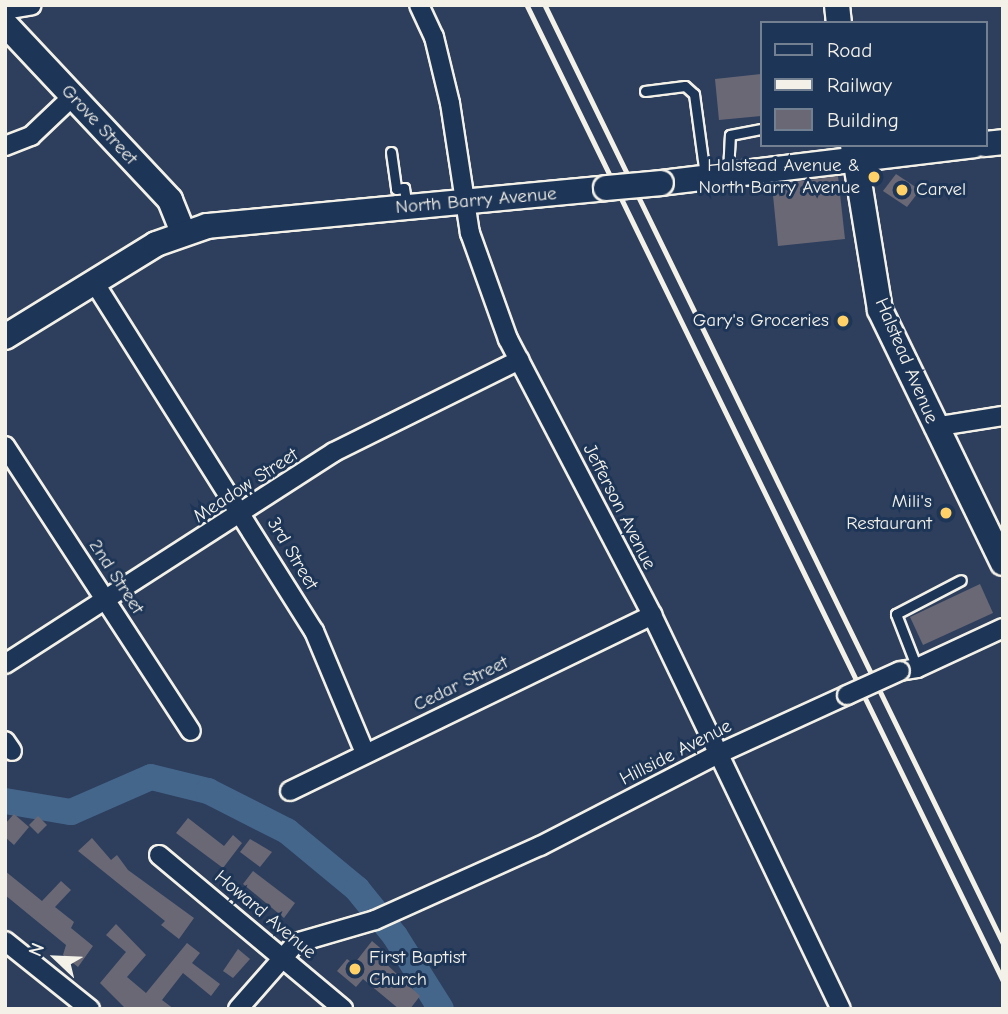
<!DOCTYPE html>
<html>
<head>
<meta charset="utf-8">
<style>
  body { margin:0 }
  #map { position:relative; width:1008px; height:1014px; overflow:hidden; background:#2d3f5d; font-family:"Comic Neue",sans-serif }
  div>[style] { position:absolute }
  .river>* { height:26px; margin:-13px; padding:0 13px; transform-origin:13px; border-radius:13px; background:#45668b }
  .building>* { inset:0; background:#6b6876 }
  .roads { filter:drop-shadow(2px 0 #f4f1e8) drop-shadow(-2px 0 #f4f1e8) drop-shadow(0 2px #f4f1e8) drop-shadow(0 -2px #f4f1e8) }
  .lane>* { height:9px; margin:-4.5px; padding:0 4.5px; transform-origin:4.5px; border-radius:4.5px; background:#1d3557 }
  .street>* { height:18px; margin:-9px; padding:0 9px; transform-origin:9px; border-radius:9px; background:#1d3557 }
  .secondary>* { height:24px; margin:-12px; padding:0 12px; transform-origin:12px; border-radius:12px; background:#1d3557 }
  .rail>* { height:4.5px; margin:-2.25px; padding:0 2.25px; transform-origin:2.25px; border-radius:2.25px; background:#f4f1e8 }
  .bridges { filter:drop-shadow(2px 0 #f4f1e8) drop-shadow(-2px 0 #f4f1e8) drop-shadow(0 2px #f4f1e8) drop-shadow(0 -2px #f4f1e8) }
  .street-bridge>* { height:18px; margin:-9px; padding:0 9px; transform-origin:9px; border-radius:9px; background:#1d3557 }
  .secondary-bridge>* { height:24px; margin:-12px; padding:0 12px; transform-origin:12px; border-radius:12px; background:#1d3557 }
  .dots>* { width:19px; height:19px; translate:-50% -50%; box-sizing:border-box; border:4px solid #1d3557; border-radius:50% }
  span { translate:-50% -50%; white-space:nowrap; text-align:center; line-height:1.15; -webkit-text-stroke:6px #1d3557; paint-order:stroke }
  .street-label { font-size:19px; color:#f4f1e8 }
  .poi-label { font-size:19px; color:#f4f1e8 }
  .right { translate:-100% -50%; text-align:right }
  .left { translate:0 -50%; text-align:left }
  .frame { position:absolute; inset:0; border:7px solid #f4f1e8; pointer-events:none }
  .legend { position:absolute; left:760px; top:21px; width:228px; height:126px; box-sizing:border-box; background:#1d3557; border:2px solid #738091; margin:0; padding:9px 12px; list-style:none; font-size:21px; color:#f4f1e8 }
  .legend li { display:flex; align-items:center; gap:14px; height:35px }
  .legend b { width:35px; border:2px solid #738091 }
  .north { position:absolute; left:21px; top:923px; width:70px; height:70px; -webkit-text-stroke:5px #1d3557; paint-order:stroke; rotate:293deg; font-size:19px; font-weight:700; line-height:28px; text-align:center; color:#f4f1e8 }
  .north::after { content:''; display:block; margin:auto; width:24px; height:32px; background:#f4f1e8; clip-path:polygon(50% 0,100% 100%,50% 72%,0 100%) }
</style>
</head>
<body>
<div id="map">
  <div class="river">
    <i style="left:5px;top:801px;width:67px;rotate:9.5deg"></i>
    <i style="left:71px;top:812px;width:87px;rotate:-23.6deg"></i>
    <i style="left:151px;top:777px;width:59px;rotate:13.8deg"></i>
    <i style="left:208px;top:791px;width:89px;rotate:26.9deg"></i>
    <i style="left:287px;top:831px;width:91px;rotate:39.6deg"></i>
    <i style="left:357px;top:889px;width:60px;rotate:51deg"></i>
    <i style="left:395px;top:936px;width:86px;rotate:57.8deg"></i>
  </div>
  <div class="building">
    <i style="clip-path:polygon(761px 74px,761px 116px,719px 120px,715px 79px)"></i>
    <i style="clip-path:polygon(896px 174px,920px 190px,907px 207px,883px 191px)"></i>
    <i style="clip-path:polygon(838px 176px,845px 239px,778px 246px,772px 185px)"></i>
    <i style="clip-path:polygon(980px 584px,993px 613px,923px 645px,910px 617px)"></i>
    <i style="clip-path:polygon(14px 814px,29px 827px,14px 845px,5px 837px,5px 824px)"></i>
    <i style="clip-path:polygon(38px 816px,47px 825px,38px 834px,29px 825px)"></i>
    <i style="clip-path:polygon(188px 818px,224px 846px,233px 835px,242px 843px,223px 868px,176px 833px)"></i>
    <i style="clip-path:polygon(92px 838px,111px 860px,117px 855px,128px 870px,194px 918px,179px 939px,161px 925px,165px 921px,78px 851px)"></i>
    <i style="clip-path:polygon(250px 839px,272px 852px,260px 867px,240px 852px)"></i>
    <i style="clip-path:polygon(5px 871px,42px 901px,61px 881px,71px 890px,55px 907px,74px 922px,71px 928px,93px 946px,78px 967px,63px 955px,66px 945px,5px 895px)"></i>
    <i style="clip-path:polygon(253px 871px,295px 903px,284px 918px,243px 884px)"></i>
    <i style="clip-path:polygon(116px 924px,146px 955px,127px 977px,146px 993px,187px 943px,200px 953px,192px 963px,220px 984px,211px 996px,183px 973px,162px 1000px,174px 1009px,126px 1009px,100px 983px,126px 952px,106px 935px)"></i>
    <i style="clip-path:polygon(372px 941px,385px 952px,380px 958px,420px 996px,410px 1009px,399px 1009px,363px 979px,356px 987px,337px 971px,347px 959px,354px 964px)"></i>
    <i style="clip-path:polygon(238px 949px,250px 959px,233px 978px,223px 971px)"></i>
  </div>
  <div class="roads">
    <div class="lane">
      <i style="left:645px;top:91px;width:40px;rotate:-7.1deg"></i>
      <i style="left:685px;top:86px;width:12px;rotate:42deg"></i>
      <i style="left:694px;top:94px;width:82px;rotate:82.3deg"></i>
      <i style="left:391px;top:152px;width:37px;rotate:82deg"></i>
      <i style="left:396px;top:189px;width:8px;rotate:-7deg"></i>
      <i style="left:404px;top:188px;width:18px;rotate:81deg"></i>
      <i style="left:728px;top:172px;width:37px;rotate:-87deg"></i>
      <i style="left:730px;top:135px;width:32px;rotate:-11deg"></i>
      <i style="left:917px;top:668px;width:58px;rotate:-111.3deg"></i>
      <i style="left:896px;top:614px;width:73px;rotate:-27.6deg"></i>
    </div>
    <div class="street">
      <i style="left:419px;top:5px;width:35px;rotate:65deg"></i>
      <i style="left:434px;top:37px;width:68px;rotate:76.4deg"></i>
      <i style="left:450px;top:103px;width:132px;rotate:81.3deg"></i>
      <i style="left:470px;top:233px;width:113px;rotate:70.3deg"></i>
      <i style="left:508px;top:339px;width:311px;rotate:62.4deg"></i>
      <i style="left:652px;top:615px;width:437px;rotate:64.4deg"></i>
      <i style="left:5px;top:10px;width:27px;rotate:-10deg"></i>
      <i style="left:5px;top:146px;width:28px;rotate:-21deg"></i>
      <i style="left:31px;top:136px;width:57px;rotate:-43.6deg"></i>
      <i style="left:94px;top:282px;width:413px;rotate:57.8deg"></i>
      <i style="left:314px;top:631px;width:132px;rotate:67.3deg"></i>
      <i style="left:934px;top:427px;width:70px;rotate:-9.1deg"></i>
      <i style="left:5px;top:446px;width:340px;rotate:56.9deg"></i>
      <i style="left:5px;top:664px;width:391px;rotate:-32.8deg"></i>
      <i style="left:334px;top:452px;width:207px;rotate:-26.4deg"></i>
      <i style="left:900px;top:671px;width:17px;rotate:-10deg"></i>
      <i style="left:917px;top:668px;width:95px;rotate:-24.9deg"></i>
      <i style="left:5px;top:741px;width:12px;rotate:55deg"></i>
      <i style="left:290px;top:791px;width:403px;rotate:-25.9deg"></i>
      <i style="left:159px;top:855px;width:240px;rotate:39.9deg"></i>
      <i style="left:5px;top:941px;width:109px;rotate:38.7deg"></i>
      <i style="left:238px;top:1009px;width:88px;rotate:-48.7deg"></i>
      <i style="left:296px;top:943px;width:82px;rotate:-16.2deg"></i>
      <i style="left:375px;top:920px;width:181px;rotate:-24.2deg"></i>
      <i style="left:540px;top:846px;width:198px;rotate:-27.3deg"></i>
      <i style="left:716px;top:755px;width:144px;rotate:-24.6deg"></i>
    </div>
    <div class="secondary">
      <i style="left:837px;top:5px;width:18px;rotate:84deg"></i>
      <i style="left:5px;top:24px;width:241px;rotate:46.8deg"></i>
      <i style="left:170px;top:200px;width:35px;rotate:68deg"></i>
      <i style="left:985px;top:144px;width:18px;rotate:-6deg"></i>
      <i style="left:853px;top:145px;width:167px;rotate:80.7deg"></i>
      <i style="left:880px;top:310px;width:281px;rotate:64.1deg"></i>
      <i style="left:661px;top:183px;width:315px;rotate:-6.9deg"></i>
      <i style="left:5px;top:337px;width:177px;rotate:-31.6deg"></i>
      <i style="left:156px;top:244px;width:54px;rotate:-19.4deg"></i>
      <i style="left:207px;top:226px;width:401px;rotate:-5.4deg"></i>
    </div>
  </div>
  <div class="rail">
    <i style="left:527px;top:5px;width:1085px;rotate:63.98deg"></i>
    <i style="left:545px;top:5px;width:1044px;rotate:63.97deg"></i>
  </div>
  <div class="bridges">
    <div class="street-bridge">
      <i style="left:847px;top:695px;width:58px;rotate:-24.4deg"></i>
    </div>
    <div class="secondary-bridge">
      <i style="left:606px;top:188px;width:55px;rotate:-5.2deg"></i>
    </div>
  </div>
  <div class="dots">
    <i style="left:874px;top:177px;background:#ffd166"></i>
    <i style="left:902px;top:190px;background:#ffd166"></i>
    <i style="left:843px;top:321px;background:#ffd166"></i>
    <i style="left:946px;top:513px;background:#ffd166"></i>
    <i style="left:355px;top:969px;background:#ffd166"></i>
  </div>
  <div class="street-label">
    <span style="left:99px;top:125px;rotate:47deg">Grove Street</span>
    <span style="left:476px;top:201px;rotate:-5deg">North Barry Avenue</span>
    <span style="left:906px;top:361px;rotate:67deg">Halstead Avenue</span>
    <span style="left:246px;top:486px;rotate:-33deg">Meadow Street</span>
    <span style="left:619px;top:507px;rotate:63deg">Jefferson Avenue</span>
    <span style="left:292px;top:554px;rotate:59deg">3rd Street</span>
    <span style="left:116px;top:577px;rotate:57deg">2nd Street</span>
    <span style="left:461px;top:684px;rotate:-26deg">Cedar Street</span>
    <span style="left:676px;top:753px;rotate:-27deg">Hillside Avenue</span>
    <span style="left:265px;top:915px;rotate:40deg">Howard Avenue</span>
  </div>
  <div class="poi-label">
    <span class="right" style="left:860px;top:177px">Halstead Avenue &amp;<br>North Barry Avenue</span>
    <span class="left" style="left:916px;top:190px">Carvel</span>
    <span class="right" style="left:829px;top:321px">Gary's Groceries</span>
    <span class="right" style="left:932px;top:513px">Mili's<br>Restaurant</span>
    <span class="left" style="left:369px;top:969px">First Baptist<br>Church</span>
  </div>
  <div class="frame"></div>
  <ul class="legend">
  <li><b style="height:9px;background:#1d3557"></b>Road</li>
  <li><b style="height:9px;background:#f4f1e8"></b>Railway</li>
  <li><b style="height:19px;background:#6b6876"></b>Building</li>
  </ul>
  <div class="north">N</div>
</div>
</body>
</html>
